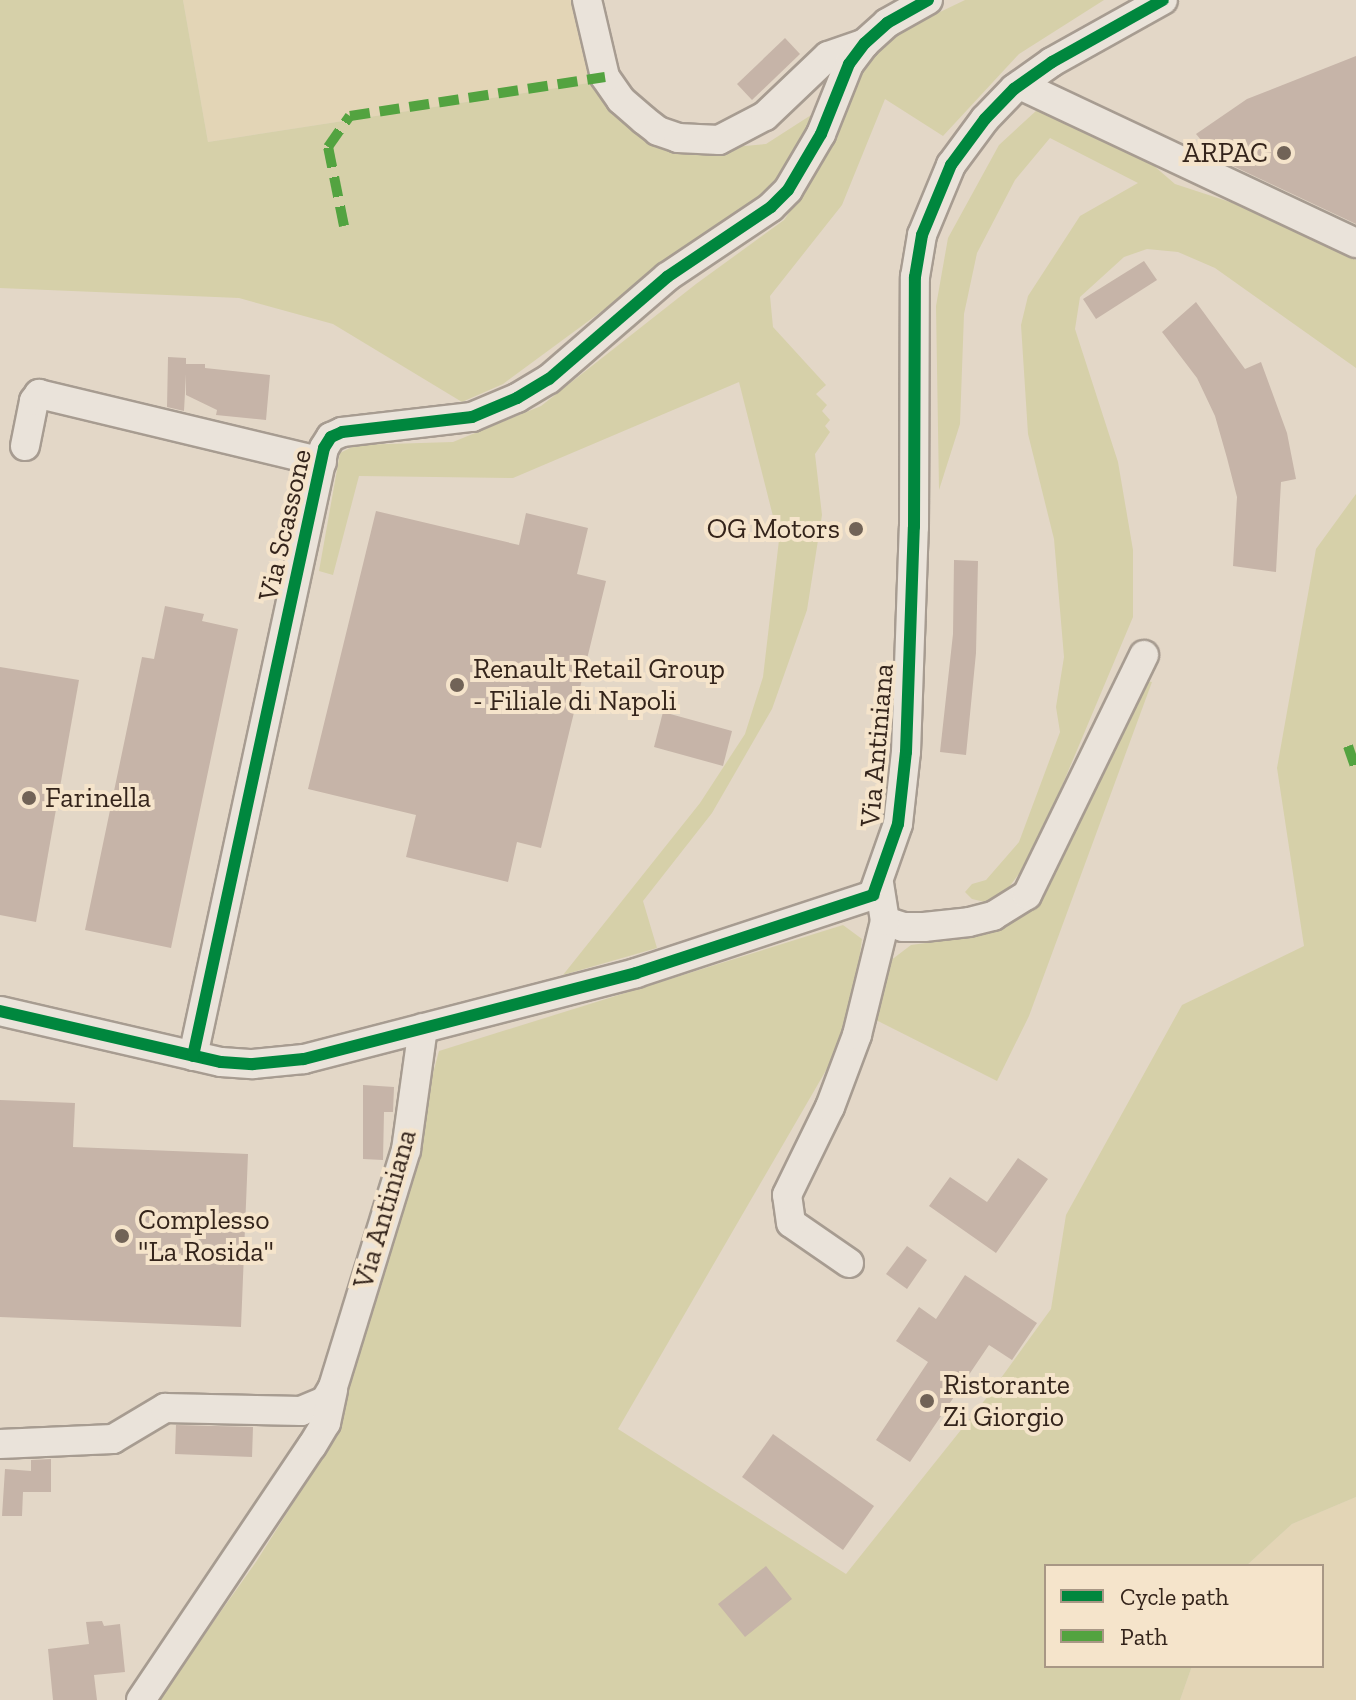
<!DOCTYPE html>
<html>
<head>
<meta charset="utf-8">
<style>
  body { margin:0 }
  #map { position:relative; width:1356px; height:1700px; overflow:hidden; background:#e3d7c7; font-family:"Zilla Slab",serif }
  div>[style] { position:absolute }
  .farmland>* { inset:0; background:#e3d5b6 }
  .green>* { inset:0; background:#d6d0a9 }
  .building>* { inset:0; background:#c6b4a8 }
  .roads { filter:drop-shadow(2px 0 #a79c91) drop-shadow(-2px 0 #a79c91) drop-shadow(0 2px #a79c91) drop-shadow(0 -2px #a79c91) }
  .minor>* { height:28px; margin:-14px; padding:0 14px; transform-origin:14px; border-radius:14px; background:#eae3da }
  .quiet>* { height:10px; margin-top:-5px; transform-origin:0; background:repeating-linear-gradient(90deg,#53a340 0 20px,transparent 0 30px) }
  .cycleway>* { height:12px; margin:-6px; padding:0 6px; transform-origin:6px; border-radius:6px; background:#00873e }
  .dots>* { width:22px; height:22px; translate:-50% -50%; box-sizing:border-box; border:4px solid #f5e4cb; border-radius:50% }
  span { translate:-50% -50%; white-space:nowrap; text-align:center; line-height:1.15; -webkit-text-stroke:8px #f5e4cb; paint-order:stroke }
  .poi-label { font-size:28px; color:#34241b }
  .right { translate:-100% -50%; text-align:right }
  .left { translate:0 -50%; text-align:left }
  .street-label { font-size:28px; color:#34241b }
  .legend { position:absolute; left:1044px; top:1564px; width:280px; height:104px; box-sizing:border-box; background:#f5e4cb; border:2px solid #a89785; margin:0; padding:10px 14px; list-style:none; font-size:24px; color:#34241b }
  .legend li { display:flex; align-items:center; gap:16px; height:40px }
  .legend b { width:40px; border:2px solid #a89785 }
</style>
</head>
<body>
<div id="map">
  <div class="farmland">
    <i style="clip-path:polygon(183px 0,581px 0,608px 80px,208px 142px)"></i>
    <i style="clip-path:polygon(1356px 1497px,1356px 1700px,1180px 1700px,1192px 1666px,1322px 1666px,1322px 1566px,1246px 1566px,1292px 1524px)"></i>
  </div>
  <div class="green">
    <i style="clip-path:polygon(0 0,183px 0,208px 142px,608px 80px,689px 151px,766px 144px,822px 108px,805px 150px,761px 194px,503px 384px,462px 402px,333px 324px,239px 298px,0 288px)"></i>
    <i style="clip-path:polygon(965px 0,1104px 0,1019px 54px,943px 136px,885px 99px,842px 205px,770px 296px,773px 327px,826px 385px,816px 394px,827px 405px,822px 411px,830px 420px,825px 426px,830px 432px,815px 454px,822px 515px,807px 610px,772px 709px,712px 813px,643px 901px,657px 948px,563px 975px,700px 803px,745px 734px,763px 677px,779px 540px,739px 382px,513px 478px,359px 476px,333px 575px,319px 571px,340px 453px,356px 445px,453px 442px,541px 406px,696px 284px,784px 220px,822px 165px,856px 78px,888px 37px)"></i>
    <i style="clip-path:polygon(1037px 110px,1132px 147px,1175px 184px,1233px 203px,1356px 260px,1356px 368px,1215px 268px,1178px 252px,1147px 249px,1124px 257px,1080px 297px,1075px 329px,1118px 462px,1133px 550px,1133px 617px,1032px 857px,1009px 887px,989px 903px,972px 899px,965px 892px,972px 884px,986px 880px,1019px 842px,1060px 732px,1056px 707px,1064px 657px,1054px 539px,1028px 434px,1021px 325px,1028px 296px,1080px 216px,1138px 183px,1050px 138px,1015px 180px,977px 253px,964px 314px,960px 424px,939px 490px,936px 306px,948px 238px,999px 145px)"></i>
    <i style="clip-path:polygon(1356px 494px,1356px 1497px,1292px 1524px,1246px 1566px,1046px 1566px,1046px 1666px,1192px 1666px,1180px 1700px,158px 1700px,256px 1562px,335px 1437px,439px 1051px,843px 925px,862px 939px,850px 1029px,618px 1429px,846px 1574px,988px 1396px,1051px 1309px,1066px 1215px,1182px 1005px,1304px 946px,1277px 768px,1316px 549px)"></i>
    <i style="clip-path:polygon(1141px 680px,1152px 682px,1029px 1016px,997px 1081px,872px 1018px,890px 961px,911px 945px,963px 938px,1010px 923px,1043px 895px)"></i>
  </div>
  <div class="building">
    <i style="clip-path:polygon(785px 38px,800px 54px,752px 100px,737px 84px)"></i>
    <i style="clip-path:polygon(1356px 56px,1356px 224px,1216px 158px,1196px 134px,1247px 99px)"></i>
    <i style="clip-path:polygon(1144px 261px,1157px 280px,1096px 319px,1083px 299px)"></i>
    <i style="clip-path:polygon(1196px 302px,1245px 369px,1261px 362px,1287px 433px,1296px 479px,1281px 482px,1276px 572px,1233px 566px,1237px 497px,1227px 458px,1215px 416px,1197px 378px,1162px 332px)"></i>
    <i style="clip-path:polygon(168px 357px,186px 358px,186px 364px,205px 364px,205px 368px,270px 375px,266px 420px,216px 415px,217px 410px,186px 395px,186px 374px,184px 411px,167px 407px)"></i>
    <i style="clip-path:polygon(376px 511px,519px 545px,526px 513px,588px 528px,577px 574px,606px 581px,541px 848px,517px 842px,508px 882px,406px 857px,416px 815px,308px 789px)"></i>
    <i style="clip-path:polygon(954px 560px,978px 561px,976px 653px,966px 755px,940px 752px,953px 634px)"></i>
    <i style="clip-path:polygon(165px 606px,204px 614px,202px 621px,238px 629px,171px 948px,85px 930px,142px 657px,154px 659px)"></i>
    <i style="clip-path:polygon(0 667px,79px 680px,36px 922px,0 915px)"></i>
    <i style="clip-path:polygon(663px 712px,732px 731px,723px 766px,654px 747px)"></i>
    <i style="clip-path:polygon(363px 1085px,394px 1087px,393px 1112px,384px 1112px,383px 1160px,363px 1159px)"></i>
    <i style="clip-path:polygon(0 1100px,75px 1103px,73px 1147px,248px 1154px,241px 1327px,0 1317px)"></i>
    <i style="clip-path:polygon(1018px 1158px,1048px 1179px,996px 1253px,929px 1206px,950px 1177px,987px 1202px)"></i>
    <i style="clip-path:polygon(907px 1246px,927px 1260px,907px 1289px,886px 1274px)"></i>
    <i style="clip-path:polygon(965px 1275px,1037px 1323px,1012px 1360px,989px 1345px,910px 1462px,876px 1440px,928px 1362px,896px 1341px,919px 1307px,936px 1319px)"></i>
    <i style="clip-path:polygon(176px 1425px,253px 1427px,252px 1457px,175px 1454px)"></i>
    <i style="clip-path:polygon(773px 1434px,874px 1506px,843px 1550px,742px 1477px)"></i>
    <i style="clip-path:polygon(51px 1459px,51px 1492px,23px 1492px,22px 1516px,2px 1516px,5px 1469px,31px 1471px,31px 1460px)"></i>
    <i style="clip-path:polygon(766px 1566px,792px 1599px,745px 1637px,718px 1604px)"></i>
    <i style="clip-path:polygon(102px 1621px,104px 1626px,120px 1624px,125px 1672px,94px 1675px,97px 1700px,53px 1700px,48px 1649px,89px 1644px,86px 1622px)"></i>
  </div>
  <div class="roads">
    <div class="minor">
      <i style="left:587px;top:0;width:79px;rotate:76.8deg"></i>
      <i style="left:605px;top:77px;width:28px;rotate:55deg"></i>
      <i style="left:621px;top:100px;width:30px;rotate:41deg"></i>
      <i style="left:644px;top:120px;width:18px;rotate:38deg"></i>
      <i style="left:658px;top:131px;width:21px;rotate:19deg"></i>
      <i style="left:678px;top:138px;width:41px;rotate:2.8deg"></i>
      <i style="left:719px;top:140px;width:52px;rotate:-27.6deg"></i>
      <i style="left:765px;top:116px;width:87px;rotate:-43.6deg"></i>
      <i style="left:828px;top:56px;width:39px;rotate:-19deg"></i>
      <i style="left:1020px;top:85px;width:371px;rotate:25.2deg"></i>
      <i style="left:25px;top:446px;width:46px;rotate:-78.7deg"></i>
      <i style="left:34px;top:401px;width:9px;rotate:-54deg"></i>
      <i style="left:39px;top:394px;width:291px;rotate:13.5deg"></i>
      <i style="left:885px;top:921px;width:19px;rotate:18deg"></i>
      <i style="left:903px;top:927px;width:21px"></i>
      <i style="left:924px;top:927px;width:45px;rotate:-6.3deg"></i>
      <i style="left:969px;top:922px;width:25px;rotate:-14deg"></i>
      <i style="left:993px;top:916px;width:40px;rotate:-32deg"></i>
      <i style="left:1027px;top:895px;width:267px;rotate:-64deg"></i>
      <i style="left:0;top:1011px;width:227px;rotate:13deg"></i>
      <i style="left:221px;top:1062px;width:32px;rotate:4deg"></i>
      <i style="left:253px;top:1064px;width:51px;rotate:-5.6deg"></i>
      <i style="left:304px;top:1059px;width:343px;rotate:-14.5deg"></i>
      <i style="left:636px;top:973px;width:250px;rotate:-18.2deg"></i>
      <i style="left:873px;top:895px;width:75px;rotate:-70.6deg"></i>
      <i style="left:898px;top:824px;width:72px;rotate:-83.7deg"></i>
      <i style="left:906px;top:752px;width:225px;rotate:-88deg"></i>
      <i style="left:914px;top:527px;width:250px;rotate:-89.8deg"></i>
      <i style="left:915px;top:277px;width:43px;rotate:-80.5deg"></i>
      <i style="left:922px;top:235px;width:76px;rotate:-67.5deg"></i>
      <i style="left:951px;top:165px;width:57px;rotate:-53.5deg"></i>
      <i style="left:985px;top:119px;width:42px;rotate:-46deg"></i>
      <i style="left:1014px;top:89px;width:47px;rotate:-35.4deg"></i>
      <i style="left:1052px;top:62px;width:127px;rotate:-29.2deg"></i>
      <i style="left:193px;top:1056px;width:622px;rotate:-77.84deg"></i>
      <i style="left:324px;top:448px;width:13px;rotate:-58deg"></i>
      <i style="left:331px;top:437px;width:12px;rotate:-24deg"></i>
      <i style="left:342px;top:432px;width:131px;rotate:-6.6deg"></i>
      <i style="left:472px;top:417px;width:49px;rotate:-22.9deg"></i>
      <i style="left:517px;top:398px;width:37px;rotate:-31deg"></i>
      <i style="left:549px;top:379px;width:156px;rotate:-40.8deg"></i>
      <i style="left:667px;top:277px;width:125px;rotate:-33.9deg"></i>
      <i style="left:771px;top:207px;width:24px;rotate:-45deg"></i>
      <i style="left:788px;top:190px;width:65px;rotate:-59.5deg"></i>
      <i style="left:821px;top:134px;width:75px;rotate:-68.2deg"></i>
      <i style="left:849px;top:64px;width:26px;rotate:-53deg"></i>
      <i style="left:865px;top:43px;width:30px;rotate:-42deg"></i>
      <i style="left:887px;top:23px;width:47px;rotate:-29.3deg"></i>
      <i style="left:849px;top:1263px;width:70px;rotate:-145.4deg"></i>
      <i style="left:791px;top:1223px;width:28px;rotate:-98deg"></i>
      <i style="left:787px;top:1195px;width:98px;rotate:-64deg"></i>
      <i style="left:830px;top:1107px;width:77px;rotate:-69.4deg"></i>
      <i style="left:857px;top:1035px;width:117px;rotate:-76.2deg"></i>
      <i style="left:885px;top:921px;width:37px;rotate:-99deg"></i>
      <i style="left:0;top:1444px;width:113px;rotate:-2.5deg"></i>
      <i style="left:113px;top:1439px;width:61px;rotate:-30.8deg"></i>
      <i style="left:165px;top:1408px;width:136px;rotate:1.3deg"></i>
      <i style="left:301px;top:1411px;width:26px;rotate:-23deg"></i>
      <i style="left:325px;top:1401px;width:16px;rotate:-60deg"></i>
      <i style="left:333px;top:1387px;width:248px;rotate:-72.9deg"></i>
      <i style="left:406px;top:1150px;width:123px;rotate:-82.1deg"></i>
      <i style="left:141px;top:1700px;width:306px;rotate:-56.1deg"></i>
      <i style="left:312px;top:1446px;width:27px;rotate:-59deg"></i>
      <i style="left:326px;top:1423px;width:34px;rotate:-78deg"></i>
    </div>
  </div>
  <div class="quiet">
    <i style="left:344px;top:226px;width:81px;rotate:-101.4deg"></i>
    <i style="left:328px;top:147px;width:38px;rotate:-55deg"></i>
    <i style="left:350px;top:116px;width:258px;rotate:-8.7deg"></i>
    <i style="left:1348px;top:746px;width:24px;rotate:71deg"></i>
  </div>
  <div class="cycleway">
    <i style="left:0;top:1011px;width:227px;rotate:13deg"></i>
    <i style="left:221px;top:1062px;width:32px;rotate:4deg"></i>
    <i style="left:253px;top:1064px;width:51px;rotate:-5.6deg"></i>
    <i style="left:304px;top:1059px;width:343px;rotate:-14.5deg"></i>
    <i style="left:636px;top:973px;width:250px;rotate:-18.2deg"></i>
    <i style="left:873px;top:895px;width:75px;rotate:-70.6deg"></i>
    <i style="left:898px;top:824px;width:72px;rotate:-83.7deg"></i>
    <i style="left:906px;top:752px;width:225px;rotate:-88deg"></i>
    <i style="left:914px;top:527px;width:250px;rotate:-89.8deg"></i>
    <i style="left:915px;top:277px;width:43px;rotate:-80.5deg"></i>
    <i style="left:922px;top:235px;width:76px;rotate:-67.5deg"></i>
    <i style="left:951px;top:165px;width:57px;rotate:-53.5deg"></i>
    <i style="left:985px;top:119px;width:42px;rotate:-46deg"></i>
    <i style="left:1014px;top:89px;width:47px;rotate:-35.4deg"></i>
    <i style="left:1052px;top:62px;width:127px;rotate:-29.2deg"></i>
    <i style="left:193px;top:1056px;width:622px;rotate:-77.84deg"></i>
    <i style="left:324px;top:448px;width:13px;rotate:-58deg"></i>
    <i style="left:331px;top:437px;width:12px;rotate:-24deg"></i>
    <i style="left:342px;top:432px;width:131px;rotate:-6.6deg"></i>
    <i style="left:472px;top:417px;width:49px;rotate:-22.9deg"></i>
    <i style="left:517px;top:398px;width:37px;rotate:-31deg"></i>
    <i style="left:549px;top:379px;width:156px;rotate:-40.8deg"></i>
    <i style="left:667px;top:277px;width:125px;rotate:-33.9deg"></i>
    <i style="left:771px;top:207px;width:24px;rotate:-45deg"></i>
    <i style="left:788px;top:190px;width:65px;rotate:-59.5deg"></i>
    <i style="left:821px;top:134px;width:75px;rotate:-68.2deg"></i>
    <i style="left:849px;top:64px;width:26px;rotate:-53deg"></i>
    <i style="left:865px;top:43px;width:30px;rotate:-42deg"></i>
    <i style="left:887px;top:23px;width:47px;rotate:-29.3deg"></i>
  </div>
  <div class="dots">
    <i style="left:1284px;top:153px;background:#716357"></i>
    <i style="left:856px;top:529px;background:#716357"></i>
    <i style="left:457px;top:685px;background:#716357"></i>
    <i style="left:29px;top:798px;background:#716357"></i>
    <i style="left:122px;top:1236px;background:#716357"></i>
    <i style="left:927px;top:1401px;background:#716357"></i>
  </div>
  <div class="poi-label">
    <span class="right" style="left:1268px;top:153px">ARPAC</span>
    <span class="right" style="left:840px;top:529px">OG Motors</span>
    <span class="left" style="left:473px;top:685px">Renault Retail Group<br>- Filiale di Napoli</span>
    <span class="left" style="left:45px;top:798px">Farinella</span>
    <span class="left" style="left:138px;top:1236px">Complesso<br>"La Rosida"</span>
    <span class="left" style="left:943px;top:1401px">Ristorante<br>Zi Giorgio</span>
  </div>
  <div class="street-label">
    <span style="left:285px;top:525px;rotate:-77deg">Via Scassone</span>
    <span style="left:877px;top:745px;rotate:-85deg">Via Antiniana</span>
    <span style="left:385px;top:1209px;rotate:-74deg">Via Antiniana</span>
  </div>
  <ul class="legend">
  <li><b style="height:10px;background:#00873e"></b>Cycle path</li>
  <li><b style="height:10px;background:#53a340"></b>Path</li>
  </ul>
</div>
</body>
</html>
